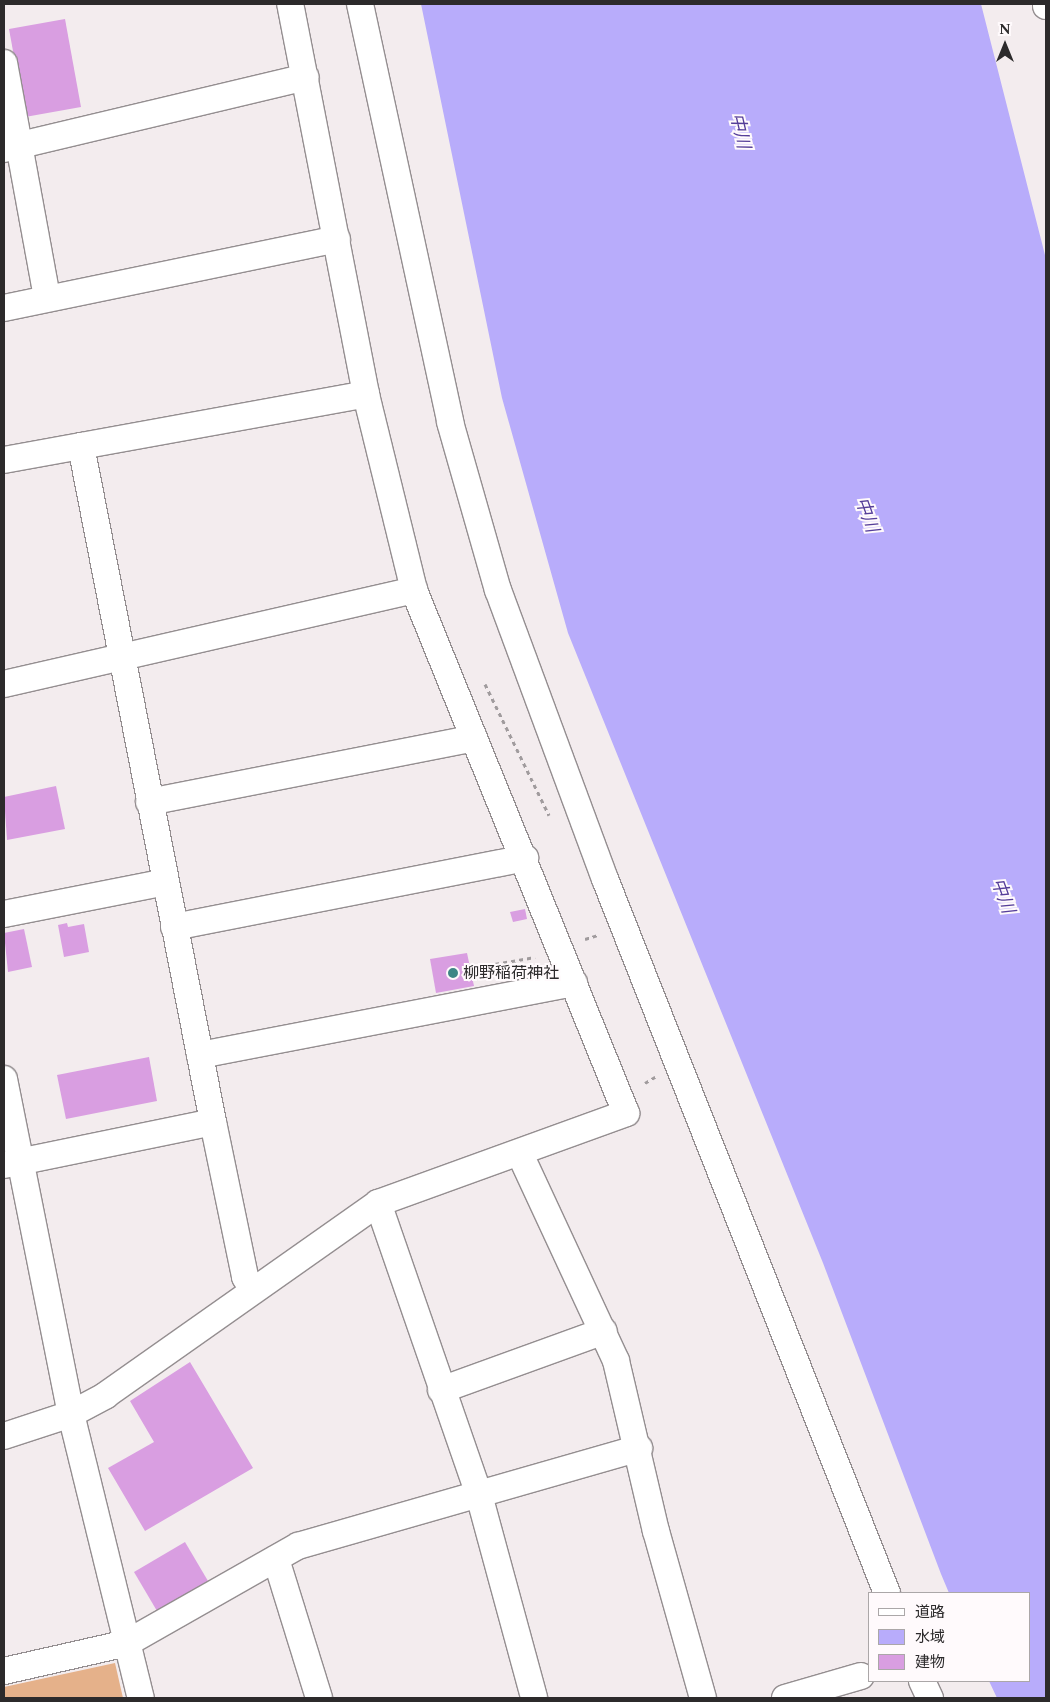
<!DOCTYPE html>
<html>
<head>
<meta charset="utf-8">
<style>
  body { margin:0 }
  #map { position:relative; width:1050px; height:1702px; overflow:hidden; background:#f3ecee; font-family:Spectral,"Noto Sans JP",serif }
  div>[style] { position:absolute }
  .green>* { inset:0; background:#e5b18a }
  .water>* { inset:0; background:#b8acfb }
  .building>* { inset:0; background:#d99ee1 }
  .path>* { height:3px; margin-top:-1.5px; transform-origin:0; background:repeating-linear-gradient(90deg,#a09b9d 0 4px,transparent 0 8px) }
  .roads { filter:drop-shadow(1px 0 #948e90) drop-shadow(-1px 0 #948e90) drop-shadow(0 1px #948e90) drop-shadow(0 -1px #948e90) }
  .street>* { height:26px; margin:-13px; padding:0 13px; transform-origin:13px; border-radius:13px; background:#fff }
  .dots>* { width:14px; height:14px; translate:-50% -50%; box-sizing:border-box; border:2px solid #fffafc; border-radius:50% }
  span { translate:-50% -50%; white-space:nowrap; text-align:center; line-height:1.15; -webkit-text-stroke:4px #fffafc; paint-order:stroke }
  .poi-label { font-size:16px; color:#2c2a2b }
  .left { translate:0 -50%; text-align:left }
  .water-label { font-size:18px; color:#553e99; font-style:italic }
  .frame { position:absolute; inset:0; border:5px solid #2c2a2b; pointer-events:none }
  .legend { position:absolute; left:868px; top:1592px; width:162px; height:90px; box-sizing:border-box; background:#fffafc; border:1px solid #aba7a8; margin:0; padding:6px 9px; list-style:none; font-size:15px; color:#2c2a2b }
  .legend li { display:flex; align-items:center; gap:10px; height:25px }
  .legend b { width:25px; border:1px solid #aba7a8 }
  .north { position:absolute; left:980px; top:20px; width:50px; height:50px; -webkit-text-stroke:4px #fffafc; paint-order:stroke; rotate:0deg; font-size:14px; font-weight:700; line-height:20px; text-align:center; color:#2c2a2b }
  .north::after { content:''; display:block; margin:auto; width:18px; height:22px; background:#2c2a2b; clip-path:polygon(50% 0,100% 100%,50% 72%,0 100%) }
</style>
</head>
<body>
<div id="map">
  <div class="green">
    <i style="clip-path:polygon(115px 1663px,123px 1698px,4px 1698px,4px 1687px)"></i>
  </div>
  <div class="water">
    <i style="clip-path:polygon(421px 4px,981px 4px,1046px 259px,1046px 1698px,997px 1698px,989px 1681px,1029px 1681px,1029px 1593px,949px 1593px,941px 1574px,823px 1263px,568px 633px,502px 398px)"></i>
  </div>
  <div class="building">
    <i style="clip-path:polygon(65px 19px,81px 107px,25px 117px,9px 29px)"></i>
    <i style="clip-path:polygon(56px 786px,65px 829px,7px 840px,4px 797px)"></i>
    <i style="clip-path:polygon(525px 909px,527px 919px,513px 922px,510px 912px)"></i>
    <i style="clip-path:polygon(67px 923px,68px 927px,84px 924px,89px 952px,64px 957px,58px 925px)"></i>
    <i style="clip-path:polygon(24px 929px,32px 967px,8px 972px,4px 933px)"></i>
    <i style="clip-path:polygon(467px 953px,474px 986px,436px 993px,430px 959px)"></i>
    <i style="clip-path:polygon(149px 1057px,157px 1101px,66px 1119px,57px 1075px)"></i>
    <i style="clip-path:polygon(190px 1362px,253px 1468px,145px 1531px,108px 1468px,154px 1442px,130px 1401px)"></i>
    <i style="clip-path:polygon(185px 1542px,208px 1581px,157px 1611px,134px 1572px)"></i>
  </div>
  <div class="path">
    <i style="left:485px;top:684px;width:146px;rotate:64deg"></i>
    <i style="left:585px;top:939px;width:14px;rotate:-17deg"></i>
    <i style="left:472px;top:968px;width:64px;rotate:-9.9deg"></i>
    <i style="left:645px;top:1083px;width:12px;rotate:-31deg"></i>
  </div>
  <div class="roads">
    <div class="street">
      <i style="left:360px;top:4px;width:428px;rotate:77.8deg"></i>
      <i style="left:450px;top:422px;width:175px;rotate:74.1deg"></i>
      <i style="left:498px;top:590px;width:308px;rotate:69.7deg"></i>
      <i style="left:605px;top:879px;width:768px;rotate:68.45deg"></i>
      <i style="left:1046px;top:4px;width:2px;rotate:90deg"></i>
      <i style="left:4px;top:63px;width:239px;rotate:79.6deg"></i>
      <i style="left:4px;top:149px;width:310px;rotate:-13.4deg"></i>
      <i style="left:4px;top:308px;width:340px;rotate:-11.7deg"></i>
      <i style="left:81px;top:446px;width:689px;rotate:78.95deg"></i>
      <i style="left:213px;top:1122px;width:158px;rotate:78.3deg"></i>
      <i style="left:245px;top:1277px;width:15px;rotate:58deg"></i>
      <i style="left:4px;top:460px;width:368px;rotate:-10.3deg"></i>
      <i style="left:4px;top:684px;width:421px;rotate:-12.9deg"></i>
      <i style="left:149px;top:802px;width:331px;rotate:-11.1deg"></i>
      <i style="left:4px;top:914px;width:164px;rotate:-11.2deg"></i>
      <i style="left:174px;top:927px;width:358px;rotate:-11.1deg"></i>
      <i style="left:200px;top:1055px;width:381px;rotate:-10.9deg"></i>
      <i style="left:4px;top:1079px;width:342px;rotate:78.7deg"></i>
      <i style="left:71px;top:1414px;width:292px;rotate:76.2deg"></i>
      <i style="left:520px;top:1154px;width:228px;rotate:65.1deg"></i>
      <i style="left:616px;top:1361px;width:175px;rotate:76.8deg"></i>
      <i style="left:656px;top:1531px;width:173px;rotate:74.3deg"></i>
      <i style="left:4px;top:1165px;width:213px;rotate:-11.6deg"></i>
      <i style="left:378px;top:1203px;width:309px;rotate:70.9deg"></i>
      <i style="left:479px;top:1495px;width:210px;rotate:74.8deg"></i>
      <i style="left:441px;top:1390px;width:173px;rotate:-19.9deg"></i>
      <i style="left:4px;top:1436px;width:71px;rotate:-18.2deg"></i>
      <i style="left:71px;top:1414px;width:40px;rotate:-28deg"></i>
      <i style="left:106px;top:1395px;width:333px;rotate:-35.2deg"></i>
      <i style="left:378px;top:1203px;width:264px;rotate:-19.9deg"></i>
      <i style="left:626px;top:1113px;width:564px;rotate:-112.07deg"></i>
      <i style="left:414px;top:590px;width:202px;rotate:-103.8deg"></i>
      <i style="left:366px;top:394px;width:397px;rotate:-101deg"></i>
      <i style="left:276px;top:1559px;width:145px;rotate:72.8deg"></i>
      <i style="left:4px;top:1671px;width:126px;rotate:-12.8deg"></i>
      <i style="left:127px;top:1643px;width:197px;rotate:-29.6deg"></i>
      <i style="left:298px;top:1546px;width:355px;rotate:-16deg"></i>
      <i style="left:922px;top:1681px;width:19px;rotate:65deg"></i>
      <i style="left:785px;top:1698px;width:79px;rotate:-16.1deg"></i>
    </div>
  </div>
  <div class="dots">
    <i style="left:453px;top:973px;background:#3e8686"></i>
  </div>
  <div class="poi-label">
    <span class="left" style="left:463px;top:973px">柳野稲荷神社</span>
  </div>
  <div class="water-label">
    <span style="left:739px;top:131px;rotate:77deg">中川</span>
    <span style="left:866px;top:515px;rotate:70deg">中川</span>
    <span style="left:1002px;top:896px;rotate:70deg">中川</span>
  </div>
  <div class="frame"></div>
  <ul class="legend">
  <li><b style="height:6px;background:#fff"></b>道路</li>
  <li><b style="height:14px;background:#b8acfb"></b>水域</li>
  <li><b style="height:14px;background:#d99ee1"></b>建物</li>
  </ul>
  <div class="north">N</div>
</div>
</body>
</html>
